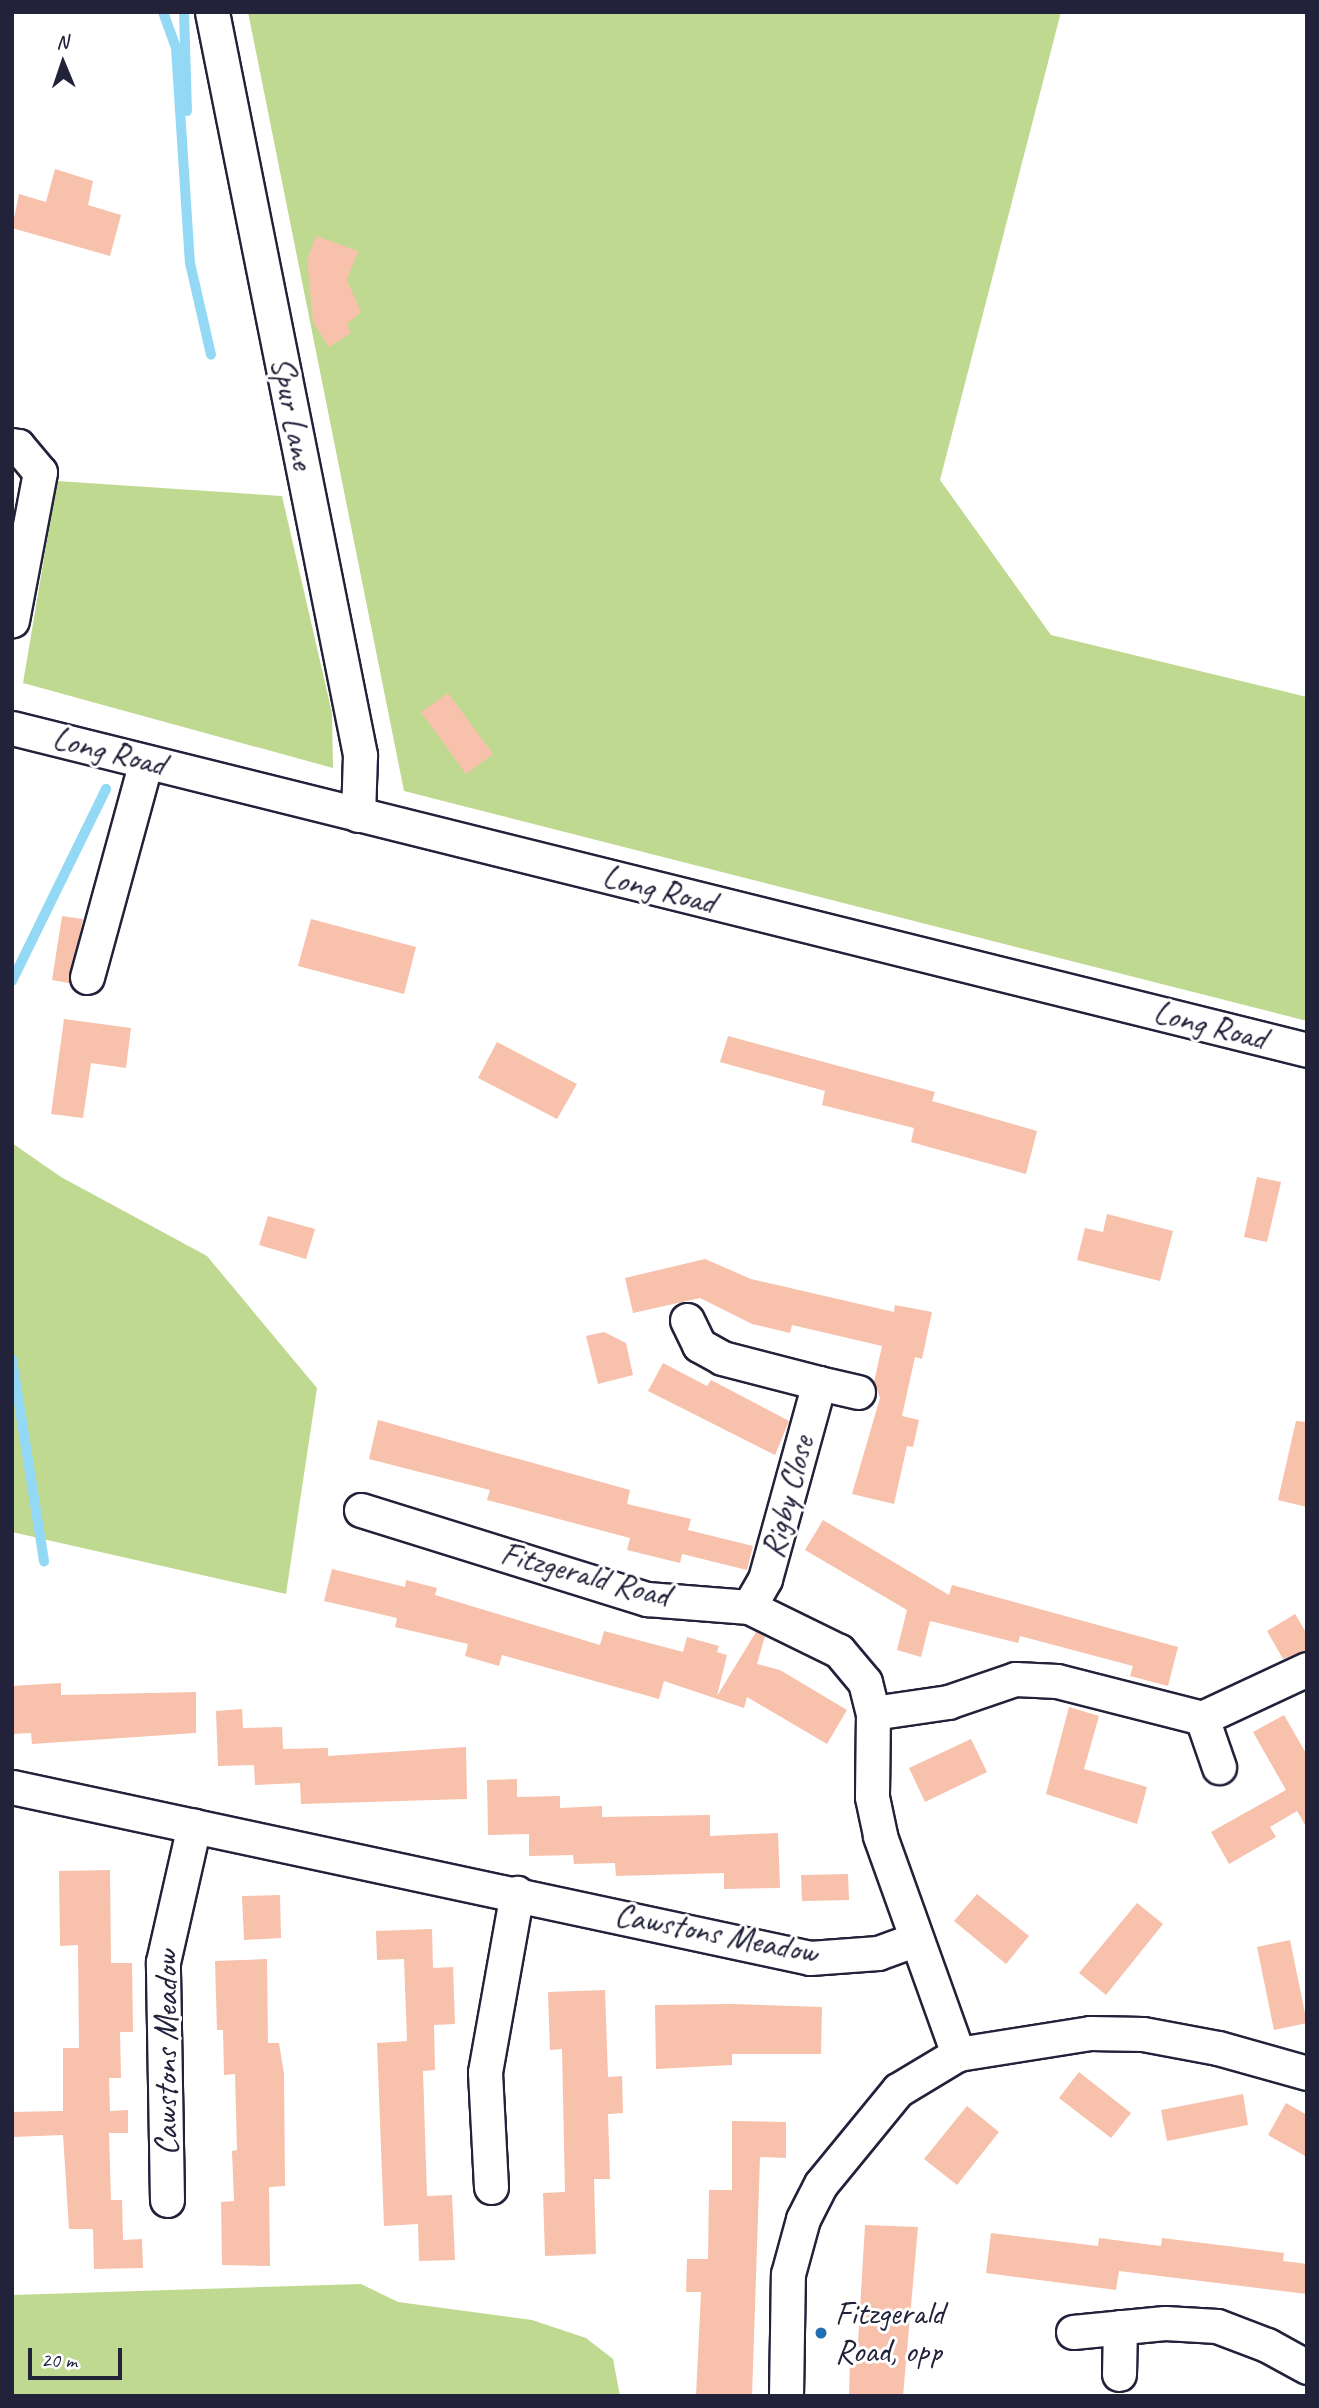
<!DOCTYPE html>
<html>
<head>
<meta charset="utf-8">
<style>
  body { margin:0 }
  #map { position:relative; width:1319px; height:2408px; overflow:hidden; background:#fff; font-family:Caveat,sans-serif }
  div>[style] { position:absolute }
  .green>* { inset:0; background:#c0d990 }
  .stream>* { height:10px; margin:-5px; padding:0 5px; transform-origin:5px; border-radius:5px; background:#93d9f5 }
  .building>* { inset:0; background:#f7c1ab }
  .roads { filter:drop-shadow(2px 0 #22223b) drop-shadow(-2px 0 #22223b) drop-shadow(0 2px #22223b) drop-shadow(0 -2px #22223b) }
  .minor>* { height:33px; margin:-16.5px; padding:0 16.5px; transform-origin:16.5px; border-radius:16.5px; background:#fff }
  .dots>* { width:19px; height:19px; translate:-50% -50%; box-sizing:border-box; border:4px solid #fff; border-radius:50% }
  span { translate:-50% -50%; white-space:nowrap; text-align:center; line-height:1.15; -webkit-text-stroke:6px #fff; paint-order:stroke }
  .street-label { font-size:33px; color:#22223b }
  .poi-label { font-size:33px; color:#22223b }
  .left { translate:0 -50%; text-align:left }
  .frame { position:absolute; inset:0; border:14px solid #22223b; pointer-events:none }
  .north { position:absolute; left:28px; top:28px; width:70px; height:70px; -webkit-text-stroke:5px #fff; paint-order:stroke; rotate:358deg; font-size:19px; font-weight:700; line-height:28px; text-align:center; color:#22223b }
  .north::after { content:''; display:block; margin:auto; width:24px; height:32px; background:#22223b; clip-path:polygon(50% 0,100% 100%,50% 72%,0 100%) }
  .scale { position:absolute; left:28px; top:2348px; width:94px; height:32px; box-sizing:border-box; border:4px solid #22223b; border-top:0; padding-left:9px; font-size:21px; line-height:24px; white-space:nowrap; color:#22223b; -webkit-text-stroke:5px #fff; paint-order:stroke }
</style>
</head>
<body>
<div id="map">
  <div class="green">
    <i style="clip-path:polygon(248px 12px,1061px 12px,940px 480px,1051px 635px,1307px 697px,1307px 1021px,404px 791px)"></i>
    <i style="clip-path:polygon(57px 481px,282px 496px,332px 713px,333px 768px,23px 683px)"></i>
    <i style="clip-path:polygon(12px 1143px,61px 1177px,207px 1256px,317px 1388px,286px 1594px,12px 1532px)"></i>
    <i style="clip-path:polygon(361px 2284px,398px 2302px,532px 2320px,586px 2338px,613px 2359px,620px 2396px,12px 2396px,12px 2295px)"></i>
  </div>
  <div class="stream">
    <i style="left:163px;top:12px;width:38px;rotate:70deg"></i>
    <i style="left:176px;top:48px;width:215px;rotate:86.3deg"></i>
    <i style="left:190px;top:263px;width:94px;rotate:77.1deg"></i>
    <i style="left:184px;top:12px;width:99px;rotate:88.3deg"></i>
    <i style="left:12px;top:981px;width:214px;rotate:-63.9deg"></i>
    <i style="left:12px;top:1359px;width:205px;rotate:81deg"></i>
  </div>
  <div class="building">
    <i style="clip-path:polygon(55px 169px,93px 181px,88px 205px,121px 215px,110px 256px,12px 228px,19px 194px,46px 202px)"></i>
    <i style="clip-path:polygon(316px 236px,358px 251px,347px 280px,361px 312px,347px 324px,351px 333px,329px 347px,313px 322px,307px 260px)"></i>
    <i style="clip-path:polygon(448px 693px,493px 754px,466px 774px,421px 712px)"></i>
    <i style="clip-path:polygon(62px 916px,83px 919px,69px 983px,52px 980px)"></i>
    <i style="clip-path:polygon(311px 919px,416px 947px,404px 994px,298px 966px)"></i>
    <i style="clip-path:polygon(64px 1019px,131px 1028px,126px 1068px,91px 1063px,83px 1118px,51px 1114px)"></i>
    <i style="clip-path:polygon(728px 1036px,935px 1092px,932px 1101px,1037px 1131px,1026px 1174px,911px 1142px,914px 1128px,822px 1105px,825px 1091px,720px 1062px)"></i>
    <i style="clip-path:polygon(497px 1042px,577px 1084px,557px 1119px,478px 1078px)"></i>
    <i style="clip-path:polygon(1257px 1177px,1281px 1182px,1267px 1242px,1244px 1237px)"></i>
    <i style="clip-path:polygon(1107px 1214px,1173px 1231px,1160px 1281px,1077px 1260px,1085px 1228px,1103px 1232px)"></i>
    <i style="clip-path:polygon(268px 1216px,315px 1229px,306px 1259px,259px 1245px)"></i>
    <i style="clip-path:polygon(705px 1259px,751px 1279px,894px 1312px,895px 1305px,932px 1312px,922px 1359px,915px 1357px,902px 1416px,919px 1420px,913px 1447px,907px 1446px,894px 1504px,852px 1494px,880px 1398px,874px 1382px,882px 1346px,792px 1325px,790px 1333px,752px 1324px,700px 1298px,633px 1313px,625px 1278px)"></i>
    <i style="clip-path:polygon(604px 1332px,626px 1343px,633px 1375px,598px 1384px,586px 1336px)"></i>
    <i style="clip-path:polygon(663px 1363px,707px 1386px,711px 1380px,789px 1421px,775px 1455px,648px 1391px)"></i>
    <i style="clip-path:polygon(378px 1420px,630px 1490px,627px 1504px,691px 1519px,688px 1530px,753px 1546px,747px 1570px,682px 1554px,680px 1563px,627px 1550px,630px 1538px,487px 1500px,490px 1490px,369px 1459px)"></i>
    <i style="clip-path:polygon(1296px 1421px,1307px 1422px,1307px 1507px,1278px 1500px)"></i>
    <i style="clip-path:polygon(823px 1520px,949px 1595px,952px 1585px,1178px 1647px,1168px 1686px,1130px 1676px,1133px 1666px,1020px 1636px,1018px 1643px,930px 1621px,921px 1657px,897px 1650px,907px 1610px,805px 1550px)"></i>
    <i style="clip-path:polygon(332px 1569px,405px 1587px,406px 1580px,437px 1588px,435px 1595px,600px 1645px,604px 1631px,683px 1652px,687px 1637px,719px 1646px,717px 1652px,727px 1655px,717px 1696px,756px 1632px,765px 1636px,757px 1664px,780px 1670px,847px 1710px,827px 1744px,747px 1697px,744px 1708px,664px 1681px,659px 1699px,502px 1655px,499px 1666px,465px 1656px,468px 1644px,395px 1627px,397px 1618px,324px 1601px)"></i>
    <i style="clip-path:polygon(1295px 1614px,1307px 1634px,1307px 1650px,1283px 1659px,1267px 1631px)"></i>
    <i style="clip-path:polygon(61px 1683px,61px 1695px,196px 1692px,196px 1733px,32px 1744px,31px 1733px,12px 1734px,12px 1686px)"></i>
    <i style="clip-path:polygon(1069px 1707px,1099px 1716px,1084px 1769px,1147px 1787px,1137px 1824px,1046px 1794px)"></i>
    <i style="clip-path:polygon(242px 1709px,243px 1728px,282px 1727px,283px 1749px,328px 1748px,328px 1756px,466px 1747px,467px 1799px,301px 1804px,300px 1783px,255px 1785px,254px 1765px,218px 1766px,216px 1711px)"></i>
    <i style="clip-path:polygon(1284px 1715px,1307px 1755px,1307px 1828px,1297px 1811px,1270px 1827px,1276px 1837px,1229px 1864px,1211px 1832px,1286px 1790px,1253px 1732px)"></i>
    <i style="clip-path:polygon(971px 1739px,987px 1772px,925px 1802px,909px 1768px)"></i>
    <i style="clip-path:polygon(517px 1779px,517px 1797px,560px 1796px,560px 1808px,602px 1806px,602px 1817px,710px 1815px,710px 1836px,778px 1833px,780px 1888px,724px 1889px,724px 1873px,616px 1876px,615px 1863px,574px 1864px,573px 1855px,529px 1856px,529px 1834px,488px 1835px,487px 1780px)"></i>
    <i style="clip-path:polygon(110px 1870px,111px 1963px,132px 1963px,133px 2032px,120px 2032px,121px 2078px,109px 2078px,110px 2111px,128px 2110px,128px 2133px,109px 2133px,111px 2200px,122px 2200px,123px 2240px,142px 2239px,143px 2268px,94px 2269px,93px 2229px,69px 2229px,63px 2135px,13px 2137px,12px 2112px,63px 2111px,63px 2048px,79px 2048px,78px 1945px,60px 1946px,59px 1871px)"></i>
    <i style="clip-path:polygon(848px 1874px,849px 1900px,802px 1901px,801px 1875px)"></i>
    <i style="clip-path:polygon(977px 1894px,1029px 1936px,1006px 1964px,954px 1921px)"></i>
    <i style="clip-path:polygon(280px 1895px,281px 1938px,244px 1940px,242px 1896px)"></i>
    <i style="clip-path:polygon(1137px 1903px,1163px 1924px,1106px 1995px,1079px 1973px)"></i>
    <i style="clip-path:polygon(432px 1929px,433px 1968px,453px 1967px,455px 2024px,434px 2025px,435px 2070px,423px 2071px,427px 2196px,452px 2195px,455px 2260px,419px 2261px,418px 2224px,384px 2226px,377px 2043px,407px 2041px,404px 1959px,377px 1960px,376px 1931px)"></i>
    <i style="clip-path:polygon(1290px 1940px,1307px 2023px,1274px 2030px,1257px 1947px)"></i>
    <i style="clip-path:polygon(267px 1959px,268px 2043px,279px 2043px,284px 2074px,285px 2186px,269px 2187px,270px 2266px,222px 2265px,221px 2202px,234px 2201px,232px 2151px,237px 2150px,235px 2074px,224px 2075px,223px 2030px,217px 2030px,215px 1961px)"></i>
    <i style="clip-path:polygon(605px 1990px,608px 2077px,622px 2076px,623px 2113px,608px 2114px,610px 2179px,594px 2179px,596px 2254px,545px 2256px,543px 2193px,565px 2192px,562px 2049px,550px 2050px,548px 1992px)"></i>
    <i style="clip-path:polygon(732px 2004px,822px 2007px,821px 2054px,732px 2054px,732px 2065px,656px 2069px,655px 2005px)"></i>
    <i style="clip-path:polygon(1079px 2072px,1131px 2113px,1111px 2138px,1059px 2098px)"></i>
    <i style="clip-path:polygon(1243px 2094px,1248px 2125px,1167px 2141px,1161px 2110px)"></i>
    <i style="clip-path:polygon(1286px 2103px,1307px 2115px,1307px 2157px,1268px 2135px)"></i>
    <i style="clip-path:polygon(967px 2106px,999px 2132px,957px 2185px,924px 2159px)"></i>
    <i style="clip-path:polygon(732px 2121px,786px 2122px,786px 2158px,760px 2157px,752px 2396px,696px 2396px,701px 2292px,686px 2292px,687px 2259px,708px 2259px,709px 2190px,732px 2190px)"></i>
    <i style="clip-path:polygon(865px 2225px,918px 2227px,903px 2396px,849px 2396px,850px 2360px,857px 2360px)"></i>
    <i style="clip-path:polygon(991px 2233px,1098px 2246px,1099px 2238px,1161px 2246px,1162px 2238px,1284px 2253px,1283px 2261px,1307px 2264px,1307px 2294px,1119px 2271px,1116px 2290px,986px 2273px)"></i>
  </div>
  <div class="roads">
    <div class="minor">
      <i style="left:212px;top:12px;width:758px;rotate:78.73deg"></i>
      <i style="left:360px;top:755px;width:60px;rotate:91.9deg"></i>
      <i style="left:12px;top:445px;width:6px;rotate:9deg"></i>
      <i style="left:18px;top:446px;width:34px;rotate:50deg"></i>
      <i style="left:40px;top:472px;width:151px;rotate:100.7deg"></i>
      <i style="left:12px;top:728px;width:1334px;rotate:13.96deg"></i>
      <i style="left:87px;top:977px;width:223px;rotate:-74.7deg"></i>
      <i style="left:687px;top:1320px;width:28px;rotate:64deg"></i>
      <i style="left:699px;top:1345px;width:26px;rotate:29deg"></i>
      <i style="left:722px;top:1358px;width:100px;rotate:14.5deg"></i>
      <i style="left:819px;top:1383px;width:203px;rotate:105.4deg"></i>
      <i style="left:765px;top:1579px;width:32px;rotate:120deg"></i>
      <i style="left:819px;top:1383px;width:40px;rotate:13deg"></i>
      <i style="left:361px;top:1510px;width:300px;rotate:17.3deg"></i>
      <i style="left:647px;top:1599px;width:102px;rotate:4.5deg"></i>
      <i style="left:749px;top:1607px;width:100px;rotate:26.1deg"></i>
      <i style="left:839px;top:1651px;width:40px;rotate:50deg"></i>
      <i style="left:865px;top:1682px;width:32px;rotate:76deg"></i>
      <i style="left:873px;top:1713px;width:84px;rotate:90.7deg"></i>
      <i style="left:872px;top:1797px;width:40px;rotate:78deg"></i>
      <i style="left:880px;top:1836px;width:232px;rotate:70.3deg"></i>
      <i style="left:873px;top:1713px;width:76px;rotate:-8.3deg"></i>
      <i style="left:948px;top:1702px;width:71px;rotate:-18.9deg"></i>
      <i style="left:1015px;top:1679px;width:42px;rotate:2.7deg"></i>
      <i style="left:1057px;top:1681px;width:150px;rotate:14.3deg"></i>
      <i style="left:1202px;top:1718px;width:116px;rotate:-25deg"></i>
      <i style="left:1202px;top:1718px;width:52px;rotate:70.9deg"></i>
      <i style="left:12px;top:1787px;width:816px;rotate:12.09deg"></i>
      <i style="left:810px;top:1958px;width:68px;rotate:-4.2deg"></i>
      <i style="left:878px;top:1953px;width:38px;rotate:-20deg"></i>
      <i style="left:491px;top:2187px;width:115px;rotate:-93deg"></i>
      <i style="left:485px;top:2072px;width:182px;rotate:-79.9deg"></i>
      <i style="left:167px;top:2200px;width:238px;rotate:-91deg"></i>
      <i style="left:163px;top:1962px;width:140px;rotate:-77.2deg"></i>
      <i style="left:1073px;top:2332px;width:92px;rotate:-5.6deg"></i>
      <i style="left:1165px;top:2323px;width:52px;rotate:3.3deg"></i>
      <i style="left:1217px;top:2326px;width:53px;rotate:20.8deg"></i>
      <i style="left:1267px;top:2345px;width:46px;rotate:28.8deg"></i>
      <i style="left:1119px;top:2374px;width:47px;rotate:-88.8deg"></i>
      <i style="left:786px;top:2396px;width:122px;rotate:-89.1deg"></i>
      <i style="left:788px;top:2274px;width:57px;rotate:-74.7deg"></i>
      <i style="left:803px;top:2219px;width:39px;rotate:-63deg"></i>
      <i style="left:821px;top:2184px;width:122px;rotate:-50.7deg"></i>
      <i style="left:898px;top:2090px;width:70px;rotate:-31deg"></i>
      <i style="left:958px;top:2054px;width:134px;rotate:-9deg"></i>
      <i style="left:1090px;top:2033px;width:53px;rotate:1.1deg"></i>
      <i style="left:1143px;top:2034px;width:76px;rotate:10.6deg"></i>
      <i style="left:1218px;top:2048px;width:92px;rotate:15.7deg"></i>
    </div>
  </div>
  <div class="dots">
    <i style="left:821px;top:2333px;background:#1f6fb2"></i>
  </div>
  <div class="street-label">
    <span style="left:292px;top:413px;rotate:79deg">Spur Lane</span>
    <span style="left:109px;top:752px;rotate:14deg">Long Road</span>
    <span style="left:659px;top:890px;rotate:14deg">Long Road</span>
    <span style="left:1210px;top:1026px;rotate:14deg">Long Road</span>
    <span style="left:788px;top:1497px;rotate:-75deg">Rigby Close</span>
    <span style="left:585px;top:1575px;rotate:15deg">Fitzgerald Road</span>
    <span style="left:716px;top:1934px;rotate:11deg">Cawstons Meadow</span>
    <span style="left:167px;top:2053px;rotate:-90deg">Cawstons Meadow</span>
  </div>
  <div class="poi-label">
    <span class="left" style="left:835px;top:2333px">Fitzgerald<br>Road, opp</span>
  </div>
  <div class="frame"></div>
  <div class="north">N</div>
  <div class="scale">20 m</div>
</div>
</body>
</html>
